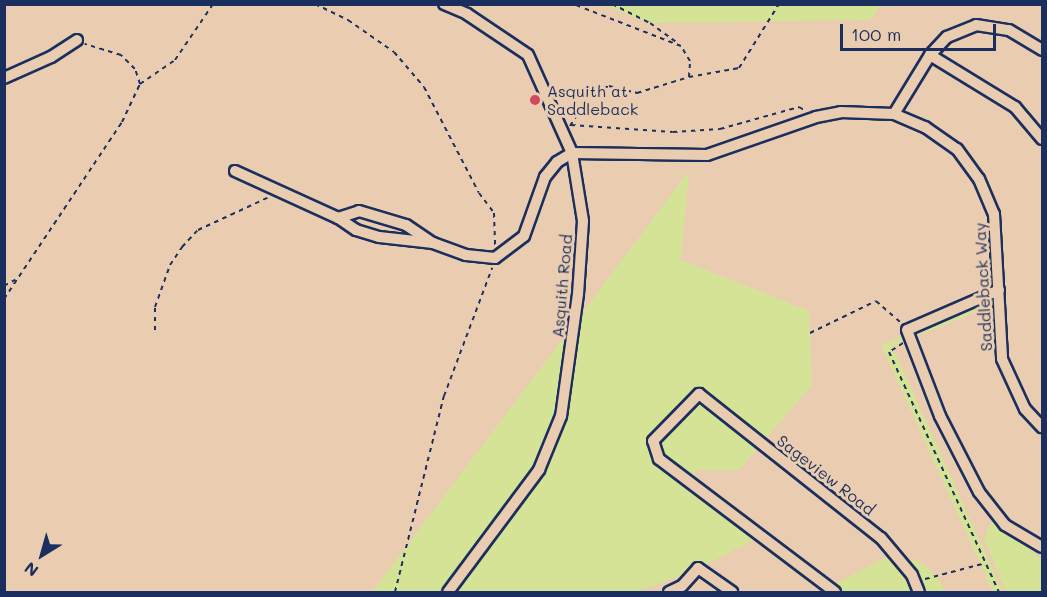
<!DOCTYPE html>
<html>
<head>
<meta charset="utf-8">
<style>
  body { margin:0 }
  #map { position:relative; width:1047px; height:597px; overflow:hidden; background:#eacdb1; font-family:Mali,sans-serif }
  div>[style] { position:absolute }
  .green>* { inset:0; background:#d4e396 }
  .path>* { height:2px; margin-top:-1px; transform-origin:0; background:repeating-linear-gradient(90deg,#1b2f5e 0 4.5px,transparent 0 9px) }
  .roads { filter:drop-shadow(2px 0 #1b2f5e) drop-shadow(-2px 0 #1b2f5e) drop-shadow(0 2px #1b2f5e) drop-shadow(0 -2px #1b2f5e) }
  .minor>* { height:10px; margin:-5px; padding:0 5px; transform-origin:5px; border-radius:5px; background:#eacdb1 }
  .dots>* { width:16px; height:16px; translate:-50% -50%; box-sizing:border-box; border:3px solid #eacdb1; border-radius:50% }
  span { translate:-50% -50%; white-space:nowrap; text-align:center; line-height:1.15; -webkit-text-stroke:6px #eacdb1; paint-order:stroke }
  .poi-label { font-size:16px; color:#1b2f5e }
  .left { translate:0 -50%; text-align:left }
  .street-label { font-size:16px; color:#1b2f5e }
  .frame { position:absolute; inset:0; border:6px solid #1b2f5e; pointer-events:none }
  .north { position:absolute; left:12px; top:525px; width:60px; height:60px; -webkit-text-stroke:4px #eacdb1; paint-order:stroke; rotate:217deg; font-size:16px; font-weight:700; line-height:24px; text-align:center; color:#1b2f5e }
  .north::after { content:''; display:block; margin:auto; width:21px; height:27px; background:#1b2f5e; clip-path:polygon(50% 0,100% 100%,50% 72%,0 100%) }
  .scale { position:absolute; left:840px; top:24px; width:156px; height:27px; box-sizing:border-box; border:3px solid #1b2f5e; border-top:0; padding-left:8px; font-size:18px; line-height:21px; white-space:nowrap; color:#1b2f5e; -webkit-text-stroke:4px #eacdb1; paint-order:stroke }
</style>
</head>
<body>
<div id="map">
  <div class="green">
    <i style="clip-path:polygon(605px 5px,882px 5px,870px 20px,649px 23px)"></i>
    <i style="clip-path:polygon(689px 171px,681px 260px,809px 311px,812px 385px,739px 470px,697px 470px,692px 477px,696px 494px,735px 524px,766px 534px,691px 572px,635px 592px,372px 592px)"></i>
    <i style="clip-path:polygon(986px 303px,986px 308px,892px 346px,1003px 592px,993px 592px,881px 345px)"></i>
    <i style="clip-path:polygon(992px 520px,1042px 559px,1042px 592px,1006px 592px,984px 539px)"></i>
    <i style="clip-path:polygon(884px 558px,919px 561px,938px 577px,945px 592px,820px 592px)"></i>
  </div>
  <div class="path">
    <i style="left:315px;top:4px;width:37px;rotate:26deg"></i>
    <i style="left:348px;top:20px;width:56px;rotate:34.8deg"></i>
    <i style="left:394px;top:52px;width:46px;rotate:49.4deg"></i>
    <i style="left:424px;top:87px;width:119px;rotate:62.6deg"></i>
    <i style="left:479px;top:193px;width:25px;rotate:53deg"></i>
    <i style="left:494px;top:213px;width:32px;rotate:88deg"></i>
    <i style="left:612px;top:4px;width:42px;rotate:26.6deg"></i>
    <i style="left:650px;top:23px;width:36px;rotate:36deg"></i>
    <i style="left:689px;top:77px;width:51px;rotate:-10.2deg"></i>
    <i style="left:739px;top:68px;width:75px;rotate:-58deg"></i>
    <i style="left:140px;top:84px;width:42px;rotate:-34.4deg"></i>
    <i style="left:175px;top:60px;width:68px;rotate:-55.8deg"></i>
    <i style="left:571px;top:125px;width:102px;rotate:3.9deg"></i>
    <i style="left:673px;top:132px;width:47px;rotate:-3.7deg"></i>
    <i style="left:720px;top:129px;width:82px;rotate:-15.6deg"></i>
    <i style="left:799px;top:107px;width:8px;rotate:30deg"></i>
    <i style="left:570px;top:126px;width:34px;rotate:-58deg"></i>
    <i style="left:588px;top:97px;width:24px;rotate:-28deg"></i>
    <i style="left:609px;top:86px;width:29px;rotate:14deg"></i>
    <i style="left:637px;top:93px;width:54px;rotate:-17.1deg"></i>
    <i style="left:689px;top:77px;width:16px;rotate:-86deg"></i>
    <i style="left:690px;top:61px;width:17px;rotate:-121deg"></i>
    <i style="left:681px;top:46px;width:116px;rotate:-158.7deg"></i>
    <i style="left:4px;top:286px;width:13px;rotate:-29deg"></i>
    <i style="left:4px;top:299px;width:213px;rotate:-56.3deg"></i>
    <i style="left:122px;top:122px;width:42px;rotate:-64.7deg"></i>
    <i style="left:140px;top:84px;width:16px;rotate:-108deg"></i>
    <i style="left:135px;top:69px;width:20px;rotate:-135deg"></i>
    <i style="left:121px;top:55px;width:38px;rotate:-163deg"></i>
    <i style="left:155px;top:330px;width:23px;rotate:-90deg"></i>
    <i style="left:155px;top:307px;width:45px;rotate:-70.3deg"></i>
    <i style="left:170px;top:265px;width:22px;rotate:-56deg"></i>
    <i style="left:182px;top:247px;width:23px;rotate:-47deg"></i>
    <i style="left:198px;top:230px;width:78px;rotate:-24.9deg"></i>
    <i style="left:810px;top:333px;width:73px;rotate:-25.9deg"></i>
    <i style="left:876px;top:301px;width:35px;rotate:41deg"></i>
    <i style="left:903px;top:343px;width:17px;rotate:147deg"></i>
    <i style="left:889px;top:352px;width:264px;rotate:65.4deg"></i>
    <i style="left:925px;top:579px;width:63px;rotate:-14.7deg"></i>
    <i style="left:395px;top:592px;width:202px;rotate:-76deg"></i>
    <i style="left:444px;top:396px;width:137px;rotate:-69.4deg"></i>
  </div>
  <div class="roads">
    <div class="minor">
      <i style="left:444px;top:4px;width:25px;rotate:23deg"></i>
      <i style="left:467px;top:14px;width:73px;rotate:33.9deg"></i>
      <i style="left:528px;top:55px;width:107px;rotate:65.8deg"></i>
      <i style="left:572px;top:153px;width:69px;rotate:80.8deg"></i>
      <i style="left:583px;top:221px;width:73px;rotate:93.9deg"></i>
      <i style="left:578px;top:294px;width:123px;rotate:97.9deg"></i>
      <i style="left:561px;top:416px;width:58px;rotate:112.2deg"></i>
      <i style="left:539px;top:470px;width:152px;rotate:126.7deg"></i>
      <i style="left:930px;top:55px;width:100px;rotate:31.5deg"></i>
      <i style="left:1015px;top:107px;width:42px;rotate:49.8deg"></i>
      <i style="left:4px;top:78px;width:51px;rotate:-24.1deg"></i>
      <i style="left:51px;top:57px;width:31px;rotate:-33deg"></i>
      <i style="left:894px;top:114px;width:69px;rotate:-58.6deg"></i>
      <i style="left:930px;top:55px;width:25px;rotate:-47deg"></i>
      <i style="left:947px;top:37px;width:31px;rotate:-22deg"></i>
      <i style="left:976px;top:25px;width:33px;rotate:9deg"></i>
      <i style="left:1009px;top:30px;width:39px;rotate:31deg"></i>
      <i style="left:235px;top:171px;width:113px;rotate:24.5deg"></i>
      <i style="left:433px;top:243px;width:54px;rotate:-173.7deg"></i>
      <i style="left:379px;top:237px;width:24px;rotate:-163deg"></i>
      <i style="left:356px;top:230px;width:22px;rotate:-146deg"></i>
      <i style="left:338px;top:218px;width:22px;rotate:-18deg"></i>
      <i style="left:359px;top:211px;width:49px;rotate:16.6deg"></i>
      <i style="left:406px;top:225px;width:32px;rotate:34deg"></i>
      <i style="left:433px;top:243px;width:35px;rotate:20deg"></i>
      <i style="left:466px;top:255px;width:29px;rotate:6deg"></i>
      <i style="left:495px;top:258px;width:36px;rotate:-37deg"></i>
      <i style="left:524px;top:236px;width:63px;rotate:-70.4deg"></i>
      <i style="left:545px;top:177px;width:19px;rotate:-51deg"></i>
      <i style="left:557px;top:162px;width:17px;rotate:-31deg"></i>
      <i style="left:572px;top:153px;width:135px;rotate:0.8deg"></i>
      <i style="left:707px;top:155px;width:115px;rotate:-19.2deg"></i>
      <i style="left:816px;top:117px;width:25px;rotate:-11deg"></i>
      <i style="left:841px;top:112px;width:53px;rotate:2.2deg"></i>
      <i style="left:894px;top:114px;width:34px;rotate:23deg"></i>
      <i style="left:925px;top:127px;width:39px;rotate:35deg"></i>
      <i style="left:957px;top:149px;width:37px;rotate:54deg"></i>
      <i style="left:979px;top:179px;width:38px;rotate:67deg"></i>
      <i style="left:994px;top:214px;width:145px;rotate:86.8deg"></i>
      <i style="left:1002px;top:359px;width:55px;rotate:65.3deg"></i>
      <i style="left:1025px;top:409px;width:25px;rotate:47deg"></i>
      <i style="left:999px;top:290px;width:100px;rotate:156.5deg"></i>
      <i style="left:907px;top:330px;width:92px;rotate:69deg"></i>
      <i style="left:940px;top:416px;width:85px;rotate:62.8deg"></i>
      <i style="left:979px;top:492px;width:42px;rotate:51.8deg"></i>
      <i style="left:1005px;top:525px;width:43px;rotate:30.7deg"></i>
      <i style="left:669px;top:592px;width:14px;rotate:-25deg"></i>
      <i style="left:682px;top:586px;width:24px;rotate:-48deg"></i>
      <i style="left:698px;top:568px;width:42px;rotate:35.2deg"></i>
      <i style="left:835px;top:592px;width:221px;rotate:-142.9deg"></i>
      <i style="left:659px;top:459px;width:19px;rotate:-108deg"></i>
      <i style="left:653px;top:441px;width:66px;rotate:-45.6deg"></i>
      <i style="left:699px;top:394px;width:232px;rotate:38.4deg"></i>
      <i style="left:881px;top:538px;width:48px;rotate:50deg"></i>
      <i style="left:912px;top:575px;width:18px;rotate:68deg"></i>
    </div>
  </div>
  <div class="dots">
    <i style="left:535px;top:100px;background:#d1495b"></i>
  </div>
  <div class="poi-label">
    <span class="left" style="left:547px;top:100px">Asquith at<br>Saddleback</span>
  </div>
  <div class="street-label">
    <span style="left:562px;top:286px;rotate:-85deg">Asquith Road</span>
    <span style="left:983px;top:287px;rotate:-93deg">Saddleback Way</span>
    <span style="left:826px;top:475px;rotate:38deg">Sageview Road</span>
  </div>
  <div class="frame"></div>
  <div class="north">N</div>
  <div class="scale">100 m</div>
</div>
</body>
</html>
